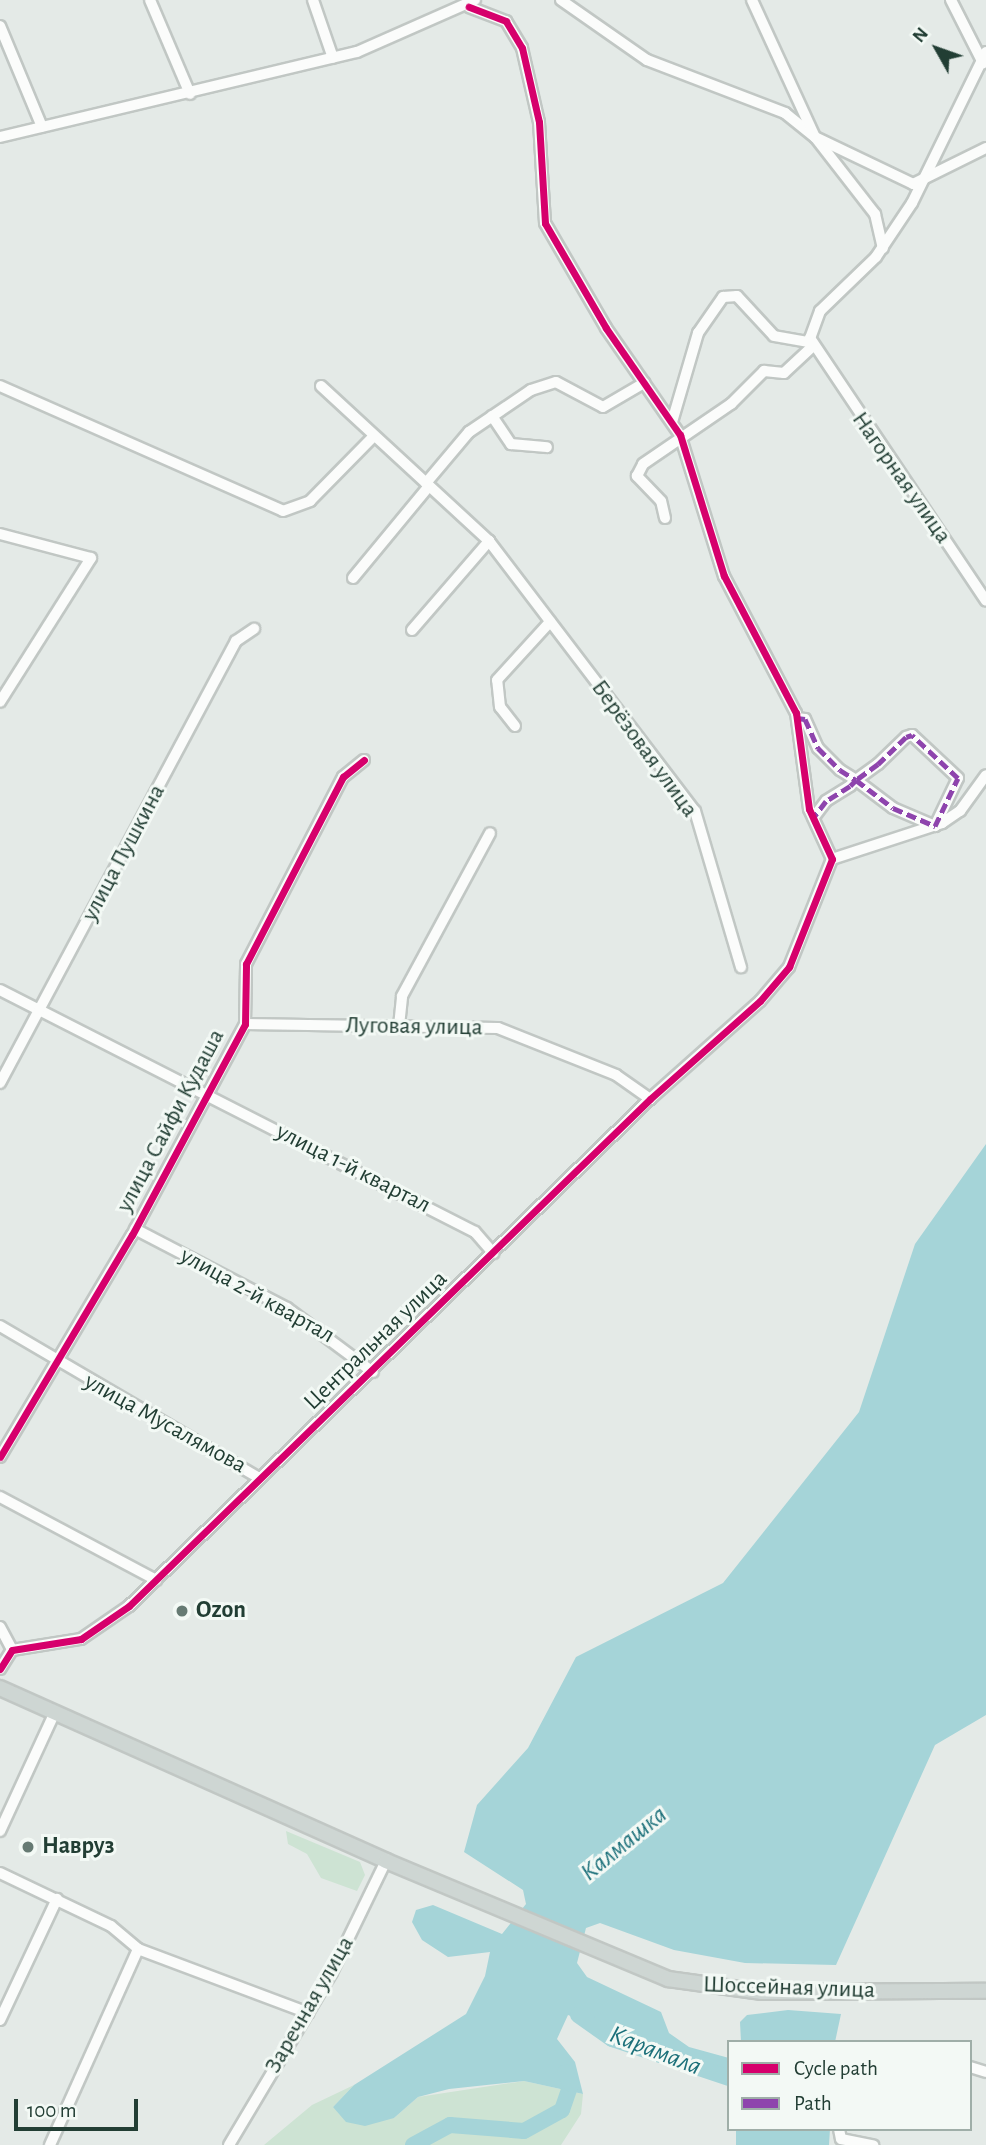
<!DOCTYPE html>
<html>
<head>
<meta charset="utf-8">
<style>
  body { margin:0 }
  #map { position:relative; width:986px; height:2145px; overflow:hidden; background:#e4eae7; font-family:"Alegreya Sans",sans-serif }
  div>[style] { position:absolute }
  .green>* { inset:0; background:#cde3d3 }
  .water>* { inset:0; background:#a5d4d8 }
  .river>* { height:16px; margin:-8px; padding:0 8px; transform-origin:8px; border-radius:8px; background:#a5d4d8 }
  .roads { filter:drop-shadow(2px 0 #c1c7c4) drop-shadow(-2px 0 #c1c7c4) drop-shadow(0 2px #c1c7c4) drop-shadow(0 -2px #c1c7c4) }
  .minor>* { height:10px; margin:-5px; padding:0 5px; transform-origin:5px; border-radius:5px; background:#fbfcfb }
  .major>* { height:14px; margin:-7px; padding:0 7px; transform-origin:7px; border-radius:7px; background:#ced6d3 }
  .quiet>* { height:5px; margin-top:-2.5px; transform-origin:0; background:repeating-linear-gradient(90deg,#8e44ad 0 10px,transparent 0 15px) }
  .cycleway>* { height:7px; margin:-3.5px; padding:0 3.5px; transform-origin:3.5px; border-radius:3.5px; background:#d6006c }
  .dots>* { width:19px; height:19px; translate:-50% -50%; box-sizing:border-box; border:4px solid #f3f9f5; border-radius:50% }
  span { translate:-50% -50%; white-space:nowrap; text-align:center; line-height:1.15; -webkit-text-stroke:6px #f3f9f5; paint-order:stroke }
  .street-label { font-size:24px; color:#223e34 }
  .poi-label { font-size:24px; color:#223e34; font-weight:700 }
  .left { translate:0 -50%; text-align:left }
  .water-label { font-size:26px; color:#1c707a; font-style:italic }
  .legend { position:absolute; left:727px; top:2040px; width:245px; height:91px; box-sizing:border-box; background:#f3f9f5; border:2px solid #9faea8; margin:0; padding:9px 12px; list-style:none; font-size:21px; color:#223e34 }
  .legend li { display:flex; align-items:center; gap:14px; height:35px }
  .legend b { width:35px; border:2px solid #9faea8 }
  .north { position:absolute; left:902px; top:14px; width:70px; height:70px; -webkit-text-stroke:5px #f3f9f5; paint-order:stroke; rotate:310deg; font-size:19px; font-weight:700; line-height:28px; text-align:center; color:#223e34 }
  .north::after { content:''; display:block; margin:auto; width:24px; height:32px; background:#223e34; clip-path:polygon(50% 0,100% 100%,50% 72%,0 100%) }
  .scale { position:absolute; left:14px; top:2099px; width:124px; height:32px; box-sizing:border-box; border:4px solid #223e34; border-top:0; padding-left:9px; font-size:21px; line-height:24px; white-space:nowrap; color:#223e34; -webkit-text-stroke:5px #f3f9f5; paint-order:stroke }
</style>
</head>
<body>
<div id="map">
  <div class="green">
    <i style="clip-path:polygon(286px 1831px,360px 1862px,365px 1875px,357px 1891px,321px 1878px,307px 1854px,288px 1844px)"></i>
    <i style="clip-path:polygon(524px 2081px,583px 2094px,581px 2114px,561px 2145px,264px 2145px,312px 2105px,354px 2085px,333px 2107px,394px 2118px,418px 2097px)"></i>
  </div>
  <div class="water">
    <i style="clip-path:polygon(986px 1144px,986px 1715px,935px 1745px,836px 1965px,745px 1963px,674px 1950px,600px 1923px,586px 1928px,577px 1963px,587px 1977px,661px 2012px,669px 2033px,689px 2047px,729px 2058px,729px 2080px,568px 2015px,557px 2039px,575px 2062px,583px 2094px,524px 2081px,449px 2089px,418px 2097px,394px 2118px,365px 2126px,346px 2122px,333px 2107px,354px 2085px,466px 2014px,485px 1976px,490px 1952px,448px 1957px,422px 1940px,412px 1922px,416px 1910px,433px 1905px,502px 1934px,526px 1904px,523px 1890px,464px 1852px,477px 1805px,528px 1748px,576px 1657px,723px 1583px,859px 1412px,915px 1244px)"></i>
    <i style="clip-path:polygon(788px 2010px,841px 2014px,835px 2042px,741px 2042px,740px 2022px,747px 2015px)"></i>
    <i style="clip-path:polygon(747px 2129px,830px 2129px,829px 2145px,747px 2145px)"></i>
  </div>
  <div class="river">
    <i style="left:578px;top:2015px;width:42px;rotate:35.2deg"></i>
    <i style="left:612px;top:2039px;width:123px;rotate:18.4deg"></i>
    <i style="left:413px;top:2145px;width:42px;rotate:-28.4deg"></i>
    <i style="left:450px;top:2125px;width:74px;rotate:4.6deg"></i>
    <i style="left:524px;top:2131px;width:43px;rotate:-28.9deg"></i>
    <i style="left:562px;top:2110px;width:28px;rotate:-71deg"></i>
    <i style="left:571px;top:2084px;width:13px;rotate:-117deg"></i>
    <i style="left:744px;top:2145px;width:16px;rotate:-90deg"></i>
  </div>
  <div class="roads">
    <div class="minor">
      <i style="left:150px;top:0;width:102px;rotate:66.9deg"></i>
      <i style="left:313px;top:0;width:61px;rotate:71deg"></i>
      <i style="left:561px;top:0;width:105px;rotate:34.9deg"></i>
      <i style="left:647px;top:60px;width:148px;rotate:21deg"></i>
      <i style="left:785px;top:113px;width:38px;rotate:39deg"></i>
      <i style="left:815px;top:137px;width:98px;rotate:52.1deg"></i>
      <i style="left:875px;top:214px;width:35px;rotate:77deg"></i>
      <i style="left:752px;top:0;width:151px;rotate:65.3deg"></i>
      <i style="left:815px;top:137px;width:109px;rotate:25.6deg"></i>
      <i style="left:913px;top:184px;width:81px;rotate:-26.3deg"></i>
      <i style="left:951px;top:0;width:71px;rotate:63.1deg"></i>
      <i style="left:469px;top:7px;width:40px;rotate:21deg"></i>
      <i style="left:506px;top:21px;width:31px;rotate:59deg"></i>
      <i style="left:522px;top:48px;width:76px;rotate:77.1deg"></i>
      <i style="left:539px;top:122px;width:101px;rotate:86.6deg"></i>
      <i style="left:545px;top:223px;width:121px;rotate:59.8deg"></i>
      <i style="left:606px;top:328px;width:130px;rotate:55.3deg"></i>
      <i style="left:680px;top:435px;width:148px;rotate:72.7deg"></i>
      <i style="left:724px;top:576px;width:155px;rotate:62.3deg"></i>
      <i style="left:796px;top:713px;width:97px;rotate:82.3deg"></i>
      <i style="left:809px;top:809px;width:55px;rotate:65.3deg"></i>
      <i style="left:0;top:26px;width:109px;rotate:67.4deg"></i>
      <i style="left:986px;top:52px;width:168px;rotate:116.1deg"></i>
      <i style="left:912px;top:203px;width:65px;rotate:123.7deg"></i>
      <i style="left:876px;top:257px;width:78px;rotate:136deg"></i>
      <i style="left:820px;top:311px;width:29px;rotate:110deg"></i>
      <i style="left:810px;top:338px;width:316px;rotate:56.2deg"></i>
      <i style="left:0;top:137px;width:367px;rotate:-13.4deg"></i>
      <i style="left:357px;top:52px;width:129px;rotate:-23.8deg"></i>
      <i style="left:0;top:386px;width:309px;rotate:23.8deg"></i>
      <i style="left:283px;top:511px;width:29px;rotate:-20deg"></i>
      <i style="left:310px;top:501px;width:88px;rotate:-45.5deg"></i>
      <i style="left:321px;top:386px;width:229px;rotate:42.7deg"></i>
      <i style="left:489px;top:541px;width:340px;rotate:52.7deg"></i>
      <i style="left:695px;top:811px;width:163px;rotate:73.6deg"></i>
      <i style="left:492px;top:416px;width:34px;rotate:56deg"></i>
      <i style="left:511px;top:444px;width:36px;rotate:5deg"></i>
      <i style="left:672px;top:422px;width:93px;rotate:-73.7deg"></i>
      <i style="left:698px;top:333px;width:44px;rotate:-55.2deg"></i>
      <i style="left:723px;top:297px;width:14px;rotate:-4deg"></i>
      <i style="left:737px;top:296px;width:54px;rotate:47.2deg"></i>
      <i style="left:774px;top:336px;width:39px;rotate:10deg"></i>
      <i style="left:426px;top:483px;width:67px;rotate:-49.9deg"></i>
      <i style="left:469px;top:432px;width:75px;rotate:-34.1deg"></i>
      <i style="left:531px;top:390px;width:26px;rotate:-18deg"></i>
      <i style="left:556px;top:382px;width:53px;rotate:28deg"></i>
      <i style="left:603px;top:407px;width:48px;rotate:-30.3deg"></i>
      <i style="left:665px;top:518px;width:17px;rotate:-103deg"></i>
      <i style="left:661px;top:501px;width:35px;rotate:-134deg"></i>
      <i style="left:637px;top:476px;width:13px;rotate:-63deg"></i>
      <i style="left:643px;top:464px;width:107px;rotate:-34.3deg"></i>
      <i style="left:731px;top:404px;width:47px;rotate:-45deg"></i>
      <i style="left:764px;top:371px;width:20px;rotate:6deg"></i>
      <i style="left:784px;top:373px;width:40px;rotate:-43deg"></i>
      <i style="left:0;top:534px;width:94px;rotate:14.8deg"></i>
      <i style="left:91px;top:558px;width:170px;rotate:122.3deg"></i>
      <i style="left:353px;top:578px;width:119px;rotate:-50.4deg"></i>
      <i style="left:412px;top:630px;width:118px;rotate:-49.1deg"></i>
      <i style="left:797px;top:718px;width:8px;rotate:7deg"></i>
      <i style="left:805px;top:719px;width:32px;rotate:66deg"></i>
      <i style="left:818px;top:748px;width:31px;rotate:45deg"></i>
      <i style="left:840px;top:770px;width:19px;rotate:32deg"></i>
      <i style="left:856px;top:780px;width:46px;rotate:37.1deg"></i>
      <i style="left:893px;top:808px;width:46px;rotate:23.2deg"></i>
      <i style="left:935px;top:826px;width:53px;rotate:-64.4deg"></i>
      <i style="left:958px;top:778px;width:63px;rotate:-136.9deg"></i>
      <i style="left:912px;top:735px;width:6px;rotate:162deg"></i>
      <i style="left:906px;top:737px;width:39px;rotate:136deg"></i>
      <i style="left:878px;top:764px;width:27px;rotate:144deg"></i>
      <i style="left:856px;top:780px;width:8px;rotate:135deg"></i>
      <i style="left:850px;top:786px;width:28px;rotate:148deg"></i>
      <i style="left:826px;top:801px;width:21px;rotate:127deg"></i>
      <i style="left:515px;top:726px;width:24px;rotate:-128deg"></i>
      <i style="left:500px;top:707px;width:27px;rotate:-96deg"></i>
      <i style="left:497px;top:680px;width:79px;rotate:-47.6deg"></i>
      <i style="left:832px;top:859px;width:116px;rotate:-18.1deg"></i>
      <i style="left:942px;top:823px;width:22px;rotate:-34deg"></i>
      <i style="left:960px;top:811px;width:44px;rotate:-54.2deg"></i>
      <i style="left:0;top:990px;width:533px;rotate:27deg"></i>
      <i style="left:475px;top:1232px;width:28px;rotate:49deg"></i>
      <i style="left:245px;top:1024px;width:253px;rotate:0.9deg"></i>
      <i style="left:498px;top:1028px;width:127px;rotate:21.7deg"></i>
      <i style="left:616px;top:1075px;width:42px;rotate:35.2deg"></i>
      <i style="left:399px;top:1026px;width:30px;rotate:-84deg"></i>
      <i style="left:402px;top:996px;width:185px;rotate:-61.6deg"></i>
      <i style="left:0;top:1083px;width:501px;rotate:-61.9deg"></i>
      <i style="left:236px;top:641px;width:22px;rotate:-34deg"></i>
      <i style="left:135px;top:1229px;width:171px;rotate:27.5deg"></i>
      <i style="left:287px;top:1308px;width:107px;rotate:36.7deg"></i>
      <i style="left:0;top:1326px;width:300px;rotate:30.4deg"></i>
      <i style="left:0;top:1457px;width:258px;rotate:-59.3deg"></i>
      <i style="left:132px;top:1235px;width:239px;rotate:-61.8deg"></i>
      <i style="left:245px;top:1024px;width:60px;rotate:-89deg"></i>
      <i style="left:246px;top:964px;width:211px;rotate:-62.6deg"></i>
      <i style="left:343px;top:777px;width:27px;rotate:-39deg"></i>
      <i style="left:0;top:1497px;width:177px;rotate:28deg"></i>
      <i style="left:0;top:1627px;width:26px;rotate:62deg"></i>
      <i style="left:0;top:1669px;width:22px;rotate:-58deg"></i>
      <i style="left:12px;top:1650px;width:70px;rotate:-9.1deg"></i>
      <i style="left:81px;top:1639px;width:58px;rotate:-34.5deg"></i>
      <i style="left:129px;top:1606px;width:727px;rotate:-44.22deg"></i>
      <i style="left:650px;top:1099px;width:147px;rotate:-41.7deg"></i>
      <i style="left:760px;top:1001px;width:45px;rotate:-49.5deg"></i>
      <i style="left:789px;top:967px;width:116px;rotate:-68.3deg"></i>
      <i style="left:0;top:1831px;width:129px;rotate:-65.2deg"></i>
      <i style="left:0;top:1873px;width:123px;rotate:25.5deg"></i>
      <i style="left:111px;top:1926px;width:35px;rotate:40deg"></i>
      <i style="left:138px;top:1949px;width:182px;rotate:20.6deg"></i>
      <i style="left:0;top:2020px;width:134px;rotate:-64.8deg"></i>
      <i style="left:970px;top:2067px;width:17px;rotate:17deg"></i>
      <i style="left:839px;top:2129px;width:10px;rotate:79deg"></i>
      <i style="left:841px;top:2139px;width:33px;rotate:11deg"></i>
      <i style="left:50px;top:2145px;width:215px;rotate:-65.8deg"></i>
      <i style="left:229px;top:2145px;width:201px;rotate:-59.2deg"></i>
      <i style="left:332px;top:1972px;width:123px;rotate:-64.1deg"></i>
    </div>
    <div class="major">
      <i style="left:0;top:1688px;width:423px;rotate:24.1deg"></i>
      <i style="left:386px;top:1861px;width:306px;rotate:22.7deg"></i>
      <i style="left:668px;top:1979px;width:95px;rotate:7.9deg"></i>
      <i style="left:762px;top:1992px;width:224px;rotate:-0.3deg"></i>
    </div>
  </div>
  <div class="quiet">
    <i style="left:797px;top:718px;width:8px;rotate:7deg"></i>
    <i style="left:805px;top:719px;width:32px;rotate:66deg"></i>
    <i style="left:818px;top:748px;width:31px;rotate:45deg"></i>
    <i style="left:840px;top:770px;width:19px;rotate:32deg"></i>
    <i style="left:856px;top:780px;width:46px;rotate:37.1deg"></i>
    <i style="left:893px;top:808px;width:46px;rotate:23.2deg"></i>
    <i style="left:935px;top:826px;width:53px;rotate:-64.4deg"></i>
    <i style="left:958px;top:778px;width:63px;rotate:-136.9deg"></i>
    <i style="left:912px;top:735px;width:6px;rotate:162deg"></i>
    <i style="left:906px;top:737px;width:39px;rotate:136deg"></i>
    <i style="left:878px;top:764px;width:27px;rotate:144deg"></i>
    <i style="left:856px;top:780px;width:8px;rotate:135deg"></i>
    <i style="left:850px;top:786px;width:28px;rotate:148deg"></i>
    <i style="left:826px;top:801px;width:21px;rotate:127deg"></i>
  </div>
  <div class="cycleway">
    <i style="left:0;top:1457px;width:258px;rotate:-59.3deg"></i>
    <i style="left:132px;top:1235px;width:239px;rotate:-61.8deg"></i>
    <i style="left:245px;top:1024px;width:60px;rotate:-89deg"></i>
    <i style="left:246px;top:964px;width:211px;rotate:-62.6deg"></i>
    <i style="left:343px;top:777px;width:27px;rotate:-39deg"></i>
    <i style="left:0;top:1669px;width:22px;rotate:-58deg"></i>
    <i style="left:12px;top:1650px;width:70px;rotate:-9.1deg"></i>
    <i style="left:81px;top:1639px;width:58px;rotate:-34.5deg"></i>
    <i style="left:129px;top:1606px;width:727px;rotate:-44.22deg"></i>
    <i style="left:650px;top:1099px;width:147px;rotate:-41.7deg"></i>
    <i style="left:760px;top:1001px;width:45px;rotate:-49.5deg"></i>
    <i style="left:789px;top:967px;width:116px;rotate:-68.3deg"></i>
    <i style="left:832px;top:859px;width:55px;rotate:-114.7deg"></i>
    <i style="left:809px;top:809px;width:97px;rotate:-97.7deg"></i>
    <i style="left:796px;top:713px;width:155px;rotate:-117.7deg"></i>
    <i style="left:724px;top:576px;width:148px;rotate:-107.3deg"></i>
    <i style="left:680px;top:435px;width:130px;rotate:-124.7deg"></i>
    <i style="left:606px;top:328px;width:121px;rotate:-120.2deg"></i>
    <i style="left:545px;top:223px;width:101px;rotate:-93.4deg"></i>
    <i style="left:539px;top:122px;width:76px;rotate:-102.9deg"></i>
    <i style="left:522px;top:48px;width:31px;rotate:-121deg"></i>
    <i style="left:506px;top:21px;width:40px;rotate:-159deg"></i>
  </div>
  <div class="dots">
    <i style="left:182px;top:1611px;background:#667a73"></i>
    <i style="left:28px;top:1847px;background:#667a73"></i>
  </div>
  <div class="street-label">
    <span style="left:901px;top:478px;rotate:55deg">Нагорная улица</span>
    <span style="left:644px;top:749px;rotate:54deg">Берёзовая улица</span>
    <span style="left:124px;top:853px;rotate:-62deg">улица Пушкина</span>
    <span style="left:414px;top:1027px;rotate:1deg">Луговая улица</span>
    <span style="left:171px;top:1121px;rotate:-62deg">улица Сайфи Кудаша</span>
    <span style="left:353px;top:1169px;rotate:27deg">улица 1-й квартал</span>
    <span style="left:257px;top:1296px;rotate:29deg">улица 2-й квартал</span>
    <span style="left:376px;top:1341px;rotate:-44deg">Центральная улица</span>
    <span style="left:165px;top:1424px;rotate:29deg">улица Мусалямова</span>
    <span style="left:789px;top:1988px;rotate:2deg">Шоссейная улица</span>
    <span style="left:310px;top:2005px;rotate:-60deg">Заречная улица</span>
  </div>
  <div class="poi-label">
    <span class="left" style="left:196px;top:1611px">Ozon</span>
    <span class="left" style="left:42px;top:1847px">Навруз</span>
  </div>
  <div class="water-label">
    <span style="left:624px;top:1844px;rotate:-39deg">Калмашка</span>
    <span style="left:655px;top:2051px;rotate:21deg">Карамала</span>
  </div>
  <ul class="legend">
  <li><b style="height:9px;background:#d6006c"></b>Cycle path</li>
  <li><b style="height:9px;background:#8e44ad"></b>Path</li>
  </ul>
  <div class="north">N</div>
  <div class="scale">100 m</div>
</div>
</body>
</html>
